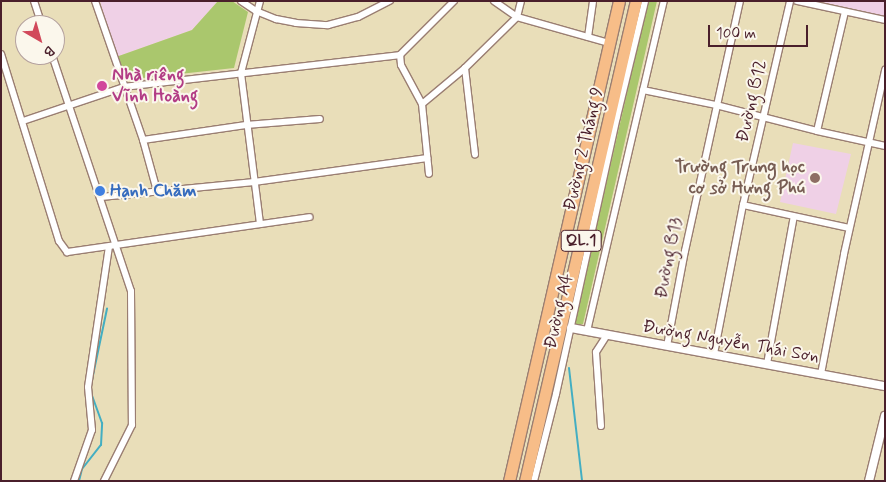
<!DOCTYPE html>
<html>
<head>
<meta charset="utf-8">
<style>
  body { margin:0 }
  #map { position:relative; width:886px; height:482px; overflow:hidden; background:#e9deb9; font-family:Mynerve,sans-serif }
  div>[style] { position:absolute }
  .built>* { inset:0; background:#efd0e6 }
  .green>* { inset:0; background:#aac76d }
  .stream>* { height:2px; margin:-1px; padding:0 1px; transform-origin:1px; border-radius:1px; background:#43aec2 }
  .roads { filter:drop-shadow(1px 0 #9a7e72) drop-shadow(-1px 0 #9a7e72) drop-shadow(0 1px #9a7e72) drop-shadow(0 -1px #9a7e72) }
  .minor>* { height:6px; margin:-3px; padding:0 3px; transform-origin:3px; border-radius:3px; background:#fff }
  .tertiary>* { height:8px; margin:-4px; padding:0 4px; transform-origin:4px; border-radius:4px; background:#fff }
  .trunk>* { height:11px; margin:-5.5px; padding:0 5.5px; transform-origin:5.5px; border-radius:5.5px; background:#f7bd88 }
  .dots>* { width:14px; height:14px; translate:-50% -50%; box-sizing:border-box; border:2px solid #fbf7ec; border-radius:50% }
  span { translate:-50% -50%; white-space:nowrap; text-align:center; line-height:1.15; -webkit-text-stroke:4px #fbf7ec; paint-order:stroke }
  .shield-label span { padding:1px 4px; background:#fbf7ec; border:1px solid; border-radius:4px; -webkit-text-stroke-width:0 }
  .shield-label { font-size:16px; color:#4a1f2b; font-weight:700 }
  .hotel-label { font-size:18px; color:#b23c85; font-weight:700 }
  .left { translate:0 -50%; text-align:left }
  .street-label { font-size:18px; color:#4a1f2b }
  .education-label { font-size:18px; color:#785e54; font-weight:700 }
  .right { translate:-100% -50%; text-align:right }
  .shop-label { font-size:18px; color:#366cbe; font-weight:700 }
  .frame { position:absolute; inset:0; border:2px solid #4a1f2b; pointer-events:none }
  .north { position:absolute; left:15px; top:15px; width:50px; height:50px; box-sizing:border-box; background:#fbf7ec; border:1px solid #b4a19f; border-radius:50%; rotate:142deg; font-size:14px; font-weight:700; line-height:20px; text-align:center; color:#4a1f2b }
  .north::after { content:''; display:block; margin:auto; width:18px; height:22px; background:#d1495b; clip-path:polygon(50% 0,100% 100%,50% 72%,0 100%) }
  .scale { position:absolute; left:708px; top:25px; width:100px; height:22px; box-sizing:border-box; border:2px solid #4a1f2b; border-top:0; padding-left:6px; font-size:15px; line-height:18px; white-space:nowrap; color:#4a1f2b; -webkit-text-stroke:4px #fbf7ec; paint-order:stroke }
</style>
</head>
<body>
<div id="map">
  <div class="built">
    <i style="clip-path:polygon(100px 1px,218px 1px,192px 30px,116px 57px)"></i>
    <i style="clip-path:polygon(817px 1px,885px 1px,885px 16px)"></i>
    <i style="clip-path:polygon(793px 143px,851px 154px,836px 214px,780px 202px)"></i>
  </div>
  <div class="green">
    <i style="clip-path:polygon(218px 1px,232px 1px,248px 12px,234px 68px,125px 80px,116px 57px,192px 30px)"></i>
    <i style="clip-path:polygon(648px 1px,657px 1px,583px 324px,574px 325px)"></i>
  </div>
  <div class="stream">
    <i style="left:569px;top:368px;width:114px;rotate:83.4deg"></i>
    <i style="left:92px;top:380px;width:73px;rotate:-78.1deg"></i>
    <i style="left:79px;top:481px;width:12px;rotate:-76deg"></i>
    <i style="left:82px;top:469px;width:31px;rotate:-52deg"></i>
    <i style="left:101px;top:445px;width:22px;rotate:-87deg"></i>
    <i style="left:102px;top:423px;width:33px;rotate:-110deg"></i>
  </div>
  <div class="roads">
    <div class="minor">
      <i style="left:34px;top:1px;width:25px;rotate:72deg"></i>
      <i style="left:95px;top:1px;width:147px;rotate:70.9deg"></i>
      <i style="left:143px;top:140px;width:53px;rotate:74.6deg"></i>
      <i style="left:241px;top:1px;width:18px;rotate:34deg"></i>
      <i style="left:256px;top:11px;width:22px;rotate:22deg"></i>
      <i style="left:276px;top:19px;width:20px;rotate:11deg"></i>
      <i style="left:296px;top:23px;width:32px;rotate:4deg"></i>
      <i style="left:328px;top:25px;width:31px;rotate:-15deg"></i>
      <i style="left:358px;top:17px;width:36px;rotate:-27deg"></i>
      <i style="left:260px;top:1px;width:74px;rotate:104.8deg"></i>
      <i style="left:241px;top:73px;width:152px;rotate:82.8deg"></i>
      <i style="left:454px;top:1px;width:76px;rotate:135deg"></i>
      <i style="left:400px;top:55px;width:10px;rotate:84deg"></i>
      <i style="left:401px;top:65px;width:44px;rotate:61.7deg"></i>
      <i style="left:422px;top:104px;width:56px;rotate:-39.9deg"></i>
      <i style="left:465px;top:68px;width:73px;rotate:-44.4deg"></i>
      <i style="left:517px;top:17px;width:16px;rotate:-76deg"></i>
      <i style="left:494px;top:1px;width:28px;rotate:35deg"></i>
      <i style="left:517px;top:17px;width:96px;rotate:15.8deg"></i>
      <i style="left:797px;top:1px;width:90px;rotate:12.2deg"></i>
      <i style="left:588px;top:37px;width:36px;rotate:-82deg"></i>
      <i style="left:1px;top:54px;width:196px;rotate:72.8deg"></i>
      <i style="left:59px;top:241px;width:14px;rotate:54deg"></i>
      <i style="left:67px;top:252px;width:245px;rotate:-8.2deg"></i>
      <i style="left:52px;top:55px;width:249px;rotate:71.5deg"></i>
      <i style="left:131px;top:291px;width:134px;rotate:89.6deg"></i>
      <i style="left:132px;top:425px;width:63px;rotate:116.6deg"></i>
      <i style="left:465px;top:68px;width:87px;rotate:83.4deg"></i>
      <i style="left:643px;top:90px;width:75px;rotate:11.6deg"></i>
      <i style="left:716px;top:105px;width:104px;rotate:14.4deg"></i>
      <i style="left:817px;top:131px;width:70px;rotate:12.4deg"></i>
      <i style="left:422px;top:104px;width:70px;rotate:84.3deg"></i>
      <i style="left:23px;top:121px;width:107px;rotate:-18.6deg"></i>
      <i style="left:124px;top:87px;width:278px;rotate:-6.6deg"></i>
      <i style="left:817px;top:131px;width:122px;rotate:-76.8deg"></i>
      <i style="left:143px;top:140px;width:104px;rotate:-8.3deg"></i>
      <i style="left:246px;top:125px;width:74px;rotate:-4.6deg"></i>
      <i style="left:101px;top:197px;width:154px;rotate:-5.6deg"></i>
      <i style="left:254px;top:182px;width:175px;rotate:-7.9deg"></i>
      <i style="left:743px;top:205px;width:108px;rotate:12.2deg"></i>
      <i style="left:587px;top:331px;width:339px;rotate:-76.9deg"></i>
      <i style="left:667px;top:346px;width:97px;rotate:-79.3deg"></i>
      <i style="left:685px;top:251px;width:256px;rotate:-77.6deg"></i>
      <i style="left:714px;top:354px;width:152px;rotate:-79deg"></i>
      <i style="left:743px;top:205px;width:209px;rotate:-77deg"></i>
      <i style="left:767px;top:364px;width:150px;rotate:-79.7deg"></i>
      <i style="left:821px;top:374px;width:122px;rotate:-79.1deg"></i>
      <i style="left:844px;top:254px;width:189px;rotate:-77.4deg"></i>
      <i style="left:601px;top:426px;width:74px;rotate:-93.9deg"></i>
      <i style="left:596px;top:352px;width:20px;rotate:-57deg"></i>
      <i style="left:74px;top:481px;width:54px;rotate:-70.6deg"></i>
      <i style="left:92px;top:430px;width:43px;rotate:-95.3deg"></i>
      <i style="left:88px;top:387px;width:142px;rotate:-81.5deg"></i>
      <i style="left:534px;top:481px;width:90px;rotate:-75.8deg"></i>
      <i style="left:556px;top:394px;width:284px;rotate:-77.6deg"></i>
      <i style="left:617px;top:117px;width:119px;rotate:-76.4deg"></i>
    </div>
    <div class="tertiary">
      <i style="left:571px;top:328px;width:319px;rotate:10.5deg"></i>
      <i style="left:869px;top:481px;width:67px;rotate:-76.2deg"></i>
    </div>
    <div class="trunk">
      <i style="left:509px;top:481px;width:492px;rotate:-77.1deg"></i>
      <i style="left:525px;top:481px;width:493px;rotate:-77deg"></i>
    </div>
  </div>
  <div class="dots">
    <i style="left:102px;top:86px;background:#d1479c"></i>
    <i style="left:815px;top:178px;background:#8d6e63"></i>
    <i style="left:100px;top:191px;background:#3f7fe0"></i>
  </div>
  <div class="shield-label">
    <span style="left:581px;top:241px">QL.1</span>
  </div>
  <div class="hotel-label">
    <span class="left" style="left:112px;top:86px">Nhà riêng<br>Vĩnh Hoàng</span>
  </div>
  <div class="street-label">
    <span style="left:752px;top:101px;rotate:-77deg">Đường B12</span>
    <span style="left:584px;top:149px;rotate:-77deg">Đường 2 Tháng 9</span>
    <span style="left:669px;top:258px;rotate:-79deg">Đường B13</span>
    <span style="left:559px;top:311px;rotate:-77deg">Đường A4</span>
    <span style="left:731px;top:342px;rotate:10deg">Đường Nguyễn Thái Sơn</span>
  </div>
  <div class="education-label">
    <span class="right" style="left:805px;top:178px">Trường Trung học<br>cơ sở Hưng Phú</span>
  </div>
  <div class="shop-label">
    <span class="left" style="left:110px;top:191px">Hạnh Chăm</span>
  </div>
  <div class="frame"></div>
  <div class="north">B</div>
  <div class="scale">100 m</div>
</div>
</body>
</html>
